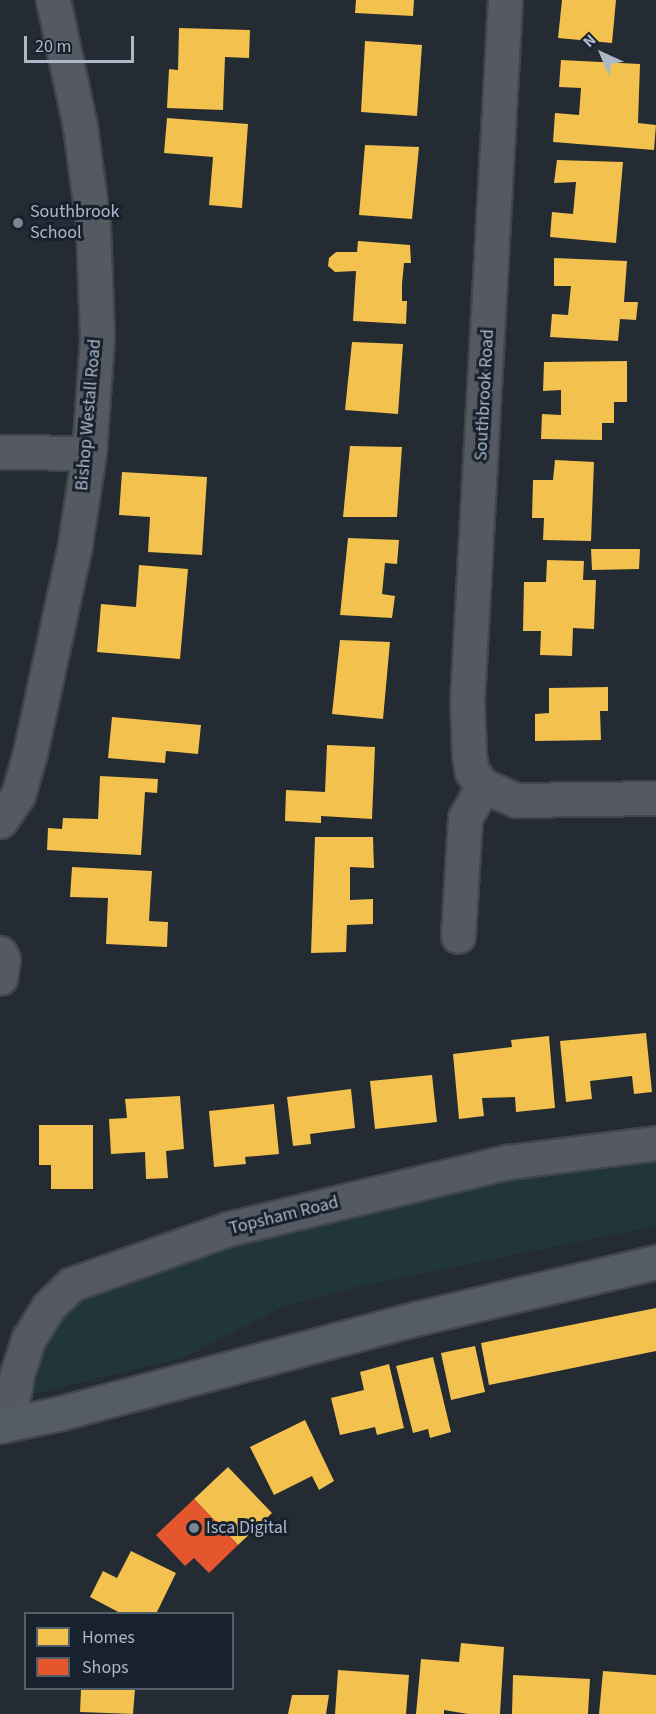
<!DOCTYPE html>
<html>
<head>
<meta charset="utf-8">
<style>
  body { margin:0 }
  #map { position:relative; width:656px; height:1714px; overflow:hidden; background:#242b33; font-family:"Source Sans 3",sans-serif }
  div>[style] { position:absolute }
  .green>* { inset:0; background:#21363a }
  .homes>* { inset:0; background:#f2c14e }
  .shops>* { inset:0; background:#e4572e }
  .roads { filter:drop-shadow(2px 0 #41454c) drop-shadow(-2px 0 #41454c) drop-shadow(0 2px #41454c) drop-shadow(0 -2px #41454c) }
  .minor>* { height:33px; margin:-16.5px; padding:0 16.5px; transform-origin:16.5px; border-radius:16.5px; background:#545962 }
  .primary>* { height:33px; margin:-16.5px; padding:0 16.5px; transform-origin:16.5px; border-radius:16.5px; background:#565c64 }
  .dots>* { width:16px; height:16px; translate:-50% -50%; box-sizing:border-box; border:3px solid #18222e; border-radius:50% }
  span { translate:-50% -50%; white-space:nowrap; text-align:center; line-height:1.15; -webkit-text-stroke:6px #18222e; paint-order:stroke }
  .poi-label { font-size:18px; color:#acb7c7 }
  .left { translate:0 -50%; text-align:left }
  .street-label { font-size:18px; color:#acb7c7 }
  .legend { position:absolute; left:24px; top:1612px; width:210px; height:78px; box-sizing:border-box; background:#18222e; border:2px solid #535e6b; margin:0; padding:8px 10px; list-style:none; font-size:18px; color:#acb7c7 }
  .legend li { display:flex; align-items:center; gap:12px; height:30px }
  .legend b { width:30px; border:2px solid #535e6b }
  .north { position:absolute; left:572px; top:24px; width:60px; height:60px; -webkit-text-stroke:4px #18222e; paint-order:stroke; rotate:316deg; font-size:16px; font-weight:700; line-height:24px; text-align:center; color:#acb7c7 }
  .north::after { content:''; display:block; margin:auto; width:21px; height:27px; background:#acb7c7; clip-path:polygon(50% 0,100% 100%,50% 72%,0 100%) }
  .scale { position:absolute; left:24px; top:36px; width:110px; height:27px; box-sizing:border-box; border:3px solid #acb7c7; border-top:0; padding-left:8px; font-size:18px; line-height:21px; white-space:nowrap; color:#acb7c7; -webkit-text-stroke:4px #18222e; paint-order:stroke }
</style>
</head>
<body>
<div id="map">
  <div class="green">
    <i style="clip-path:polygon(656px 1146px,656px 1226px,356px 1287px,285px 1306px,183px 1358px,24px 1396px,35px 1348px,63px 1301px,105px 1281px,322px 1216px)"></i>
  </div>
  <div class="homes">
    <i style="clip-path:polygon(356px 0,414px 0,413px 16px,355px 13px)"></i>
    <i style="clip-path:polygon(562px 0,616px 0,612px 43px,558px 38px)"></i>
    <i style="clip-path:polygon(179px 28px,250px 30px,249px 58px,225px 57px,223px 110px,167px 108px,169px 69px,178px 70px)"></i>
    <i style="clip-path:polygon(365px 41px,422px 45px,417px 116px,361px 112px)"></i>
    <i style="clip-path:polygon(561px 60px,640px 64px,638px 123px,656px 125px,654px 150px,553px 142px,555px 113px,579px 115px,581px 88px,559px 87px)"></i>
    <i style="clip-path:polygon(167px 118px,248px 124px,242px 208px,209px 205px,213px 157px,164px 153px)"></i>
    <i style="clip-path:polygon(365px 145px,419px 147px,412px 219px,359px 215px)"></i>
    <i style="clip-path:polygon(557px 160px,623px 162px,616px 243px,550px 237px,552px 212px,573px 214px,576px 182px,554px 183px)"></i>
    <i style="clip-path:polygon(358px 241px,410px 245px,411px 263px,404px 263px,402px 284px,402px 301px,407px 301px,406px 324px,353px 321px,356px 271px,335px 272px,328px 266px,329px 258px,336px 252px,357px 252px)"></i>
    <i style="clip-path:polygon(554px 258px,627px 261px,624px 302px,638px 302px,636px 320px,620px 319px,618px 341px,550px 337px,552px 314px,568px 315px,571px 286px,554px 286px)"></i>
    <i style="clip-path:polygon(352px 342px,403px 344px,398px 414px,345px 410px)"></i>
    <i style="clip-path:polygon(627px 361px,627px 402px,614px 402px,614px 423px,602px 423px,602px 440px,541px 439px,542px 414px,561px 415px,561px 390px,543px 391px,544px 362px)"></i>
    <i style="clip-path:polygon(350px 446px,402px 447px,397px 517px,343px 517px)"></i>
    <i style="clip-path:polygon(555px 460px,594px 462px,591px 541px,543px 540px,544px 518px,532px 518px,533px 480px,553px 480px)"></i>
    <i style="clip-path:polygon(122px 472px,207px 477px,202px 555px,148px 552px,150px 517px,119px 515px)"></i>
    <i style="clip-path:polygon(348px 538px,399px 540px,397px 564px,385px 563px,382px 594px,395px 596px,392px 618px,340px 615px)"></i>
    <i style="clip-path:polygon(591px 549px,640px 549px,639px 569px,592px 570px)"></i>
    <i style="clip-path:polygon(547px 560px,584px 561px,583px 580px,596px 580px,594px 629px,573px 628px,572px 656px,540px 655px,541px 631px,523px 631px,524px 582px,546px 582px)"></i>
    <i style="clip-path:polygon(139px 565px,188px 569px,180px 659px,97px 652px,101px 604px,136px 607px)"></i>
    <i style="clip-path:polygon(340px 640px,390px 642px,383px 719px,332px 714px)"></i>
    <i style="clip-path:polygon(608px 687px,608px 711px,600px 711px,601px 740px,535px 741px,535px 714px,549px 713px,549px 688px)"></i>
    <i style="clip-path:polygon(112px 717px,201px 725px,198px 754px,166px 751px,165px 763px,108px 758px)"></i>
    <i style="clip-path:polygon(327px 745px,375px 747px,372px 819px,321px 816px,321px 823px,285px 821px,286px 790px,325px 792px)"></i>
    <i style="clip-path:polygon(100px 776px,158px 779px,157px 793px,145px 792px,141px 855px,47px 850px,48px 828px,62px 829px,63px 818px,98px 819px)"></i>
    <i style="clip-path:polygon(315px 837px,373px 837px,374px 868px,350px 867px,350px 900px,373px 899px,373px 924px,347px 925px,346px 952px,311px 953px)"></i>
    <i style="clip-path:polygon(72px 867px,152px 871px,149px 921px,168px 922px,167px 947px,106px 944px,108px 898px,70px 897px)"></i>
    <i style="clip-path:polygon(646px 1033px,652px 1092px,634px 1094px,632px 1076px,590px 1081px,592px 1099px,566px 1102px,560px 1041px)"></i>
    <i style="clip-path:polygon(549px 1036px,555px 1108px,516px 1112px,515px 1097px,482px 1098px,484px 1116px,459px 1119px,453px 1054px,512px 1047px,511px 1040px)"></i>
    <i style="clip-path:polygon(432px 1075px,437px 1122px,375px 1129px,370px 1081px)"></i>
    <i style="clip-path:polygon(351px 1089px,355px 1128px,310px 1134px,311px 1144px,293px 1146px,287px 1097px)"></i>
    <i style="clip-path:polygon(180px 1096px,184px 1149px,166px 1151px,168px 1178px,146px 1179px,145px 1152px,111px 1154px,109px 1119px,127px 1118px,125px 1099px)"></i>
    <i style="clip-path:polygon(274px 1104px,279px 1154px,245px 1157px,246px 1164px,214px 1167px,209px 1111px)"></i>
    <i style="clip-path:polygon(39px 1125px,93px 1125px,93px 1189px,51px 1189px,51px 1165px,39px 1165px)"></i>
    <i style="clip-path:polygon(656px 1308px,656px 1351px,489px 1385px,481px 1343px)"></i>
    <i style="clip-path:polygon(475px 1346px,485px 1392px,451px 1400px,441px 1353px)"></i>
    <i style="clip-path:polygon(433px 1357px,451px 1432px,430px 1438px,428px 1429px,413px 1433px,396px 1366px)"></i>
    <i style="clip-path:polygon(389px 1364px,404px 1428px,377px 1435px,375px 1427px,340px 1435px,331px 1398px,364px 1390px,360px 1372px)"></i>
    <i style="clip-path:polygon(305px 1420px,334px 1481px,319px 1490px,312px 1476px,274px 1495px,250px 1447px)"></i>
    <i style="clip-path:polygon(228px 1467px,272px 1513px,238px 1545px,194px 1499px)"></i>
    <i style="clip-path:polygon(131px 1551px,176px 1573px,156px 1614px,122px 1614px,90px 1597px,103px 1571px,117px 1578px)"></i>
    <i style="clip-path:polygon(461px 1643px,504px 1647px,500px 1714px,468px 1714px,444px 1710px,444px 1714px,416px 1714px,421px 1659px,459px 1662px)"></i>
    <i style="clip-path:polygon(338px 1670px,409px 1675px,406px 1714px,335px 1714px)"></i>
    <i style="clip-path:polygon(603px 1671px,656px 1675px,656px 1714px,599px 1714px)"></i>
    <i style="clip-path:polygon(513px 1675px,590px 1679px,588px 1714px,512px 1714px)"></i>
    <i style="clip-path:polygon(81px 1689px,135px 1689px,133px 1714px,80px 1712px)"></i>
    <i style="clip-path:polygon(292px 1695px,329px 1695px,326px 1714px,288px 1714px)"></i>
  </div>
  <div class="shops">
    <i style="clip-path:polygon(194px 1499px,238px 1545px,209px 1573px,194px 1558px,185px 1566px,156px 1535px)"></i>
  </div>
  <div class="roads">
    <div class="minor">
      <i style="left:505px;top:0;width:703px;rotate:93.1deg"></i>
      <i style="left:467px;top:702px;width:53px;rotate:87.8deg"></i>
      <i style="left:469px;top:755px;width:17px;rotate:80deg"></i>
      <i style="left:472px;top:772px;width:18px;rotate:52deg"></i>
      <i style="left:483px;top:786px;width:36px;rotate:23deg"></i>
      <i style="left:516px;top:800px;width:140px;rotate:-0.8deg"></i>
      <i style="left:0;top:452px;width:89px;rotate:0.6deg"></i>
      <i style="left:0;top:821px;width:32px;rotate:-55deg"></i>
      <i style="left:18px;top:795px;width:44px;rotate:-74.1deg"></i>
      <i style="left:30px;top:753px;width:214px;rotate:-77.8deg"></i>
      <i style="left:75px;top:544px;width:92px;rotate:-81.3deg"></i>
      <i style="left:89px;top:453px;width:115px;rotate:-86deg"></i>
      <i style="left:97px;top:338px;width:114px;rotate:-92deg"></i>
      <i style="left:93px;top:224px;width:99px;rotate:-97.6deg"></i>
      <i style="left:80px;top:126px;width:129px;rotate:-102.1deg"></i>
      <i style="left:458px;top:936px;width:118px;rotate:-86.6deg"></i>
      <i style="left:465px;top:818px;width:37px;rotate:-61deg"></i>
      <i style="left:0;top:953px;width:8px;rotate:67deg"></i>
      <i style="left:3px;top:960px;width:18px;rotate:99deg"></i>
      <i style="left:9px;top:1423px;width:50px;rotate:-80.7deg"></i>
      <i style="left:17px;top:1374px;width:38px;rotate:-72deg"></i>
      <i style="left:29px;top:1338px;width:36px;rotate:-58deg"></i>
      <i style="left:48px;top:1307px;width:33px;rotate:-44deg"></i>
      <i style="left:72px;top:1284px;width:165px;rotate:-19.4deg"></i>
      <i style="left:228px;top:1229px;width:288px;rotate:-13.5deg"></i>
      <i style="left:508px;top:1162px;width:149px;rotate:-7.3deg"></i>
    </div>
    <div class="primary">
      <i style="left:0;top:1426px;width:62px;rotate:-12deg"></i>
      <i style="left:61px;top:1413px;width:370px;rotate:-14.9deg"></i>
      <i style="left:419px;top:1318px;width:244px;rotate:-13.3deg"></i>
    </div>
  </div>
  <div class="dots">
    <i style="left:18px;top:223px;background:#7c8693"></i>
    <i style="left:194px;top:1528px;background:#7c8693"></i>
  </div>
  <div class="poi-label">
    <span class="left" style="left:30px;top:223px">Southbrook<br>School</span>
    <span class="left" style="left:206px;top:1528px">Isca Digital</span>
  </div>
  <div class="street-label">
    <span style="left:485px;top:395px;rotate:-87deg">Southbrook Road</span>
    <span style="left:89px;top:415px;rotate:-85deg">Bishop Westall Road</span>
    <span style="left:284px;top:1216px;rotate:-14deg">Topsham Road</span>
  </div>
  <ul class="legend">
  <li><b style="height:16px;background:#f2c14e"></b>Homes</li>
  <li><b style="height:16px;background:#e4572e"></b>Shops</li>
  </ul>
  <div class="north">N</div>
  <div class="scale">20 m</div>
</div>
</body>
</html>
